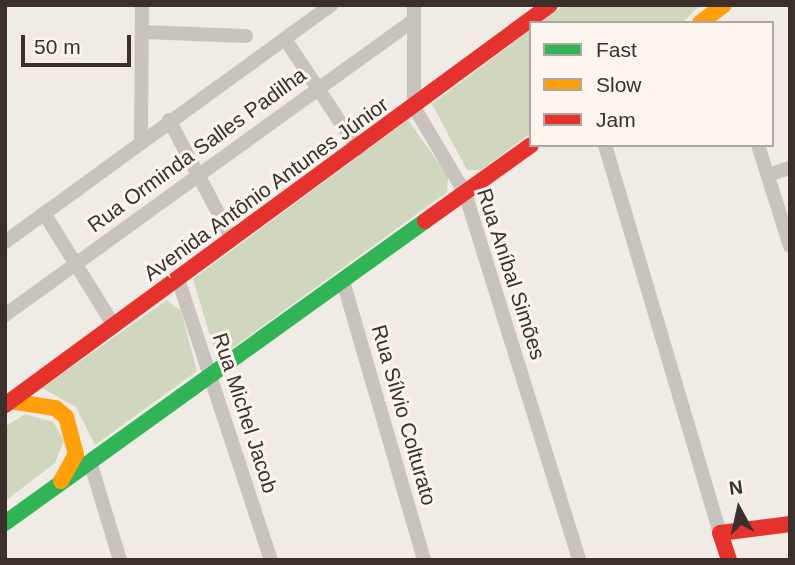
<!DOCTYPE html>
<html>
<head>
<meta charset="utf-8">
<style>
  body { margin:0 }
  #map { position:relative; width:795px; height:565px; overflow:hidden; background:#f0ebe5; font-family:Arial,sans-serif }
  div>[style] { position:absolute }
  .green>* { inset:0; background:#d1d6bf }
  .street>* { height:14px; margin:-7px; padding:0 7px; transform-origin:7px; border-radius:7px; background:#c9c3be }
  .fast>* { height:16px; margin:-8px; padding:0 8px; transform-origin:8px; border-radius:8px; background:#30b455 }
  .slow>* { height:16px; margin:-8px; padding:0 8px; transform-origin:8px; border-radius:8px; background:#ff9f0a }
  .jam>* { height:16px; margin:-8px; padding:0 8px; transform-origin:8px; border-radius:8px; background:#e5322d }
  span { translate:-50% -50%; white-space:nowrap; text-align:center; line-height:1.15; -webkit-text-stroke:6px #fbf5ee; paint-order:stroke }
  .street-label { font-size:21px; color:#3b302b }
  .frame { position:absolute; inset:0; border:7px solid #3b302b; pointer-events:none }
  .legend { position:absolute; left:529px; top:21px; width:245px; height:126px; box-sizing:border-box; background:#fbf5ee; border:2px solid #aea6a0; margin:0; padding:9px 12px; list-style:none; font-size:21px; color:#3b302b }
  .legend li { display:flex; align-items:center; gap:14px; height:35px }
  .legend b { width:35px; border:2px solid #aea6a0 }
  .north { position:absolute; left:704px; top:474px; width:70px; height:70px; -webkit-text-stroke:5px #fbf5ee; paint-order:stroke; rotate:352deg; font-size:19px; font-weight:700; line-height:28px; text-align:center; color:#3b302b }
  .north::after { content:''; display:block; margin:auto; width:24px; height:32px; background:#3b302b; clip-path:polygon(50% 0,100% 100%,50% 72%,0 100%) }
  .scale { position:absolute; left:21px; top:35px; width:110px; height:32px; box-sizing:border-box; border:4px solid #3b302b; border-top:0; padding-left:9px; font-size:21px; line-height:24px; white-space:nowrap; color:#3b302b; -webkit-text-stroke:5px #fbf5ee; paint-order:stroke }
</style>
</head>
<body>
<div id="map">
  <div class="green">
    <i style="clip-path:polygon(564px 5px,700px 5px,682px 23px,540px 23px)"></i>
    <i style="clip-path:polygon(531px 29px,531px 133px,481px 170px,467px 170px,432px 104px)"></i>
    <i style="clip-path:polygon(408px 120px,448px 176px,447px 192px,227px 352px,215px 352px,193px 279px)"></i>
    <i style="clip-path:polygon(167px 300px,181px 311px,197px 371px,95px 445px,76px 407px,42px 388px)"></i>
    <i style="clip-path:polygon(25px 414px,53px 422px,64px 440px,55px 463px,5px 501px,5px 427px)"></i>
  </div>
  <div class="street">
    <i style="left:414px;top:5px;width:102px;rotate:90deg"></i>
    <i style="left:414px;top:107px;width:100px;rotate:59.3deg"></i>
    <i style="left:465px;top:193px;width:384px;rotate:72.7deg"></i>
    <i style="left:143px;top:32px;width:103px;rotate:2.2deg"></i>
    <i style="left:285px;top:39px;width:132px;rotate:56.4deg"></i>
    <i style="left:169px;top:120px;width:135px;rotate:62.1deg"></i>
    <i style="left:141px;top:141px;width:136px;rotate:-89.6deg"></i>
    <i style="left:605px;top:145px;width:405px;rotate:73.5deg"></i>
    <i style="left:758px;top:145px;width:106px;rotate:72.4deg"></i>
    <i style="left:768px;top:175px;width:23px;rotate:-18deg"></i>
    <i style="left:44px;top:213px;width:133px;rotate:58.2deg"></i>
    <i style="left:5px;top:242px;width:403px;rotate:-36deg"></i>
    <i style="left:178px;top:279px;width:296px;rotate:71.7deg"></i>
    <i style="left:343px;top:281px;width:291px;rotate:73.8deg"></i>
    <i style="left:5px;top:315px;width:504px;rotate:-35.8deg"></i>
    <i style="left:91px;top:465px;width:99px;rotate:73deg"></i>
  </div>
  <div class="fast">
    <i style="left:5px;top:523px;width:517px;rotate:-35.72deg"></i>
  </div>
  <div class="slow">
    <i style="left:700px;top:23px;width:30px;rotate:-37deg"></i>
    <i style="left:10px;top:401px;width:46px;rotate:8.8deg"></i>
    <i style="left:55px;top:408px;width:14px;rotate:39deg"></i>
    <i style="left:66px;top:417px;width:38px;rotate:75deg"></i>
    <i style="left:76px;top:454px;width:31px;rotate:119deg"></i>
  </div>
  <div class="jam">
    <i style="left:425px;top:221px;width:130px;rotate:-35.6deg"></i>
    <i style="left:5px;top:405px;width:676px;rotate:-36.28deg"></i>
    <i style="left:729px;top:560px;width:28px;rotate:-108deg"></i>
    <i style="left:720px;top:533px;width:71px;rotate:-7.3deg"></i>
  </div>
  <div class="street-label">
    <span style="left:197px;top:150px;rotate:-36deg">Rua Orminda Salles Padilha</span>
    <span style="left:266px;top:189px;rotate:-36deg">Avenida Antônio Antunes Júnior</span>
    <span style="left:511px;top:274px;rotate:72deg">Rua Aníbal Simões</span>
    <span style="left:245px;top:413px;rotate:72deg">Rua Michel Jacob</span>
    <span style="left:404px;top:415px;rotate:74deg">Rua Sílvio Colturato</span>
  </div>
  <div class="frame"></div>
  <ul class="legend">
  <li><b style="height:9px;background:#30b455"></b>Fast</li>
  <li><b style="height:9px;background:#ff9f0a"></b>Slow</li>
  <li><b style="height:9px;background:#e5322d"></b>Jam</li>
  </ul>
  <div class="north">N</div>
  <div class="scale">50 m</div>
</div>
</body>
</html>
